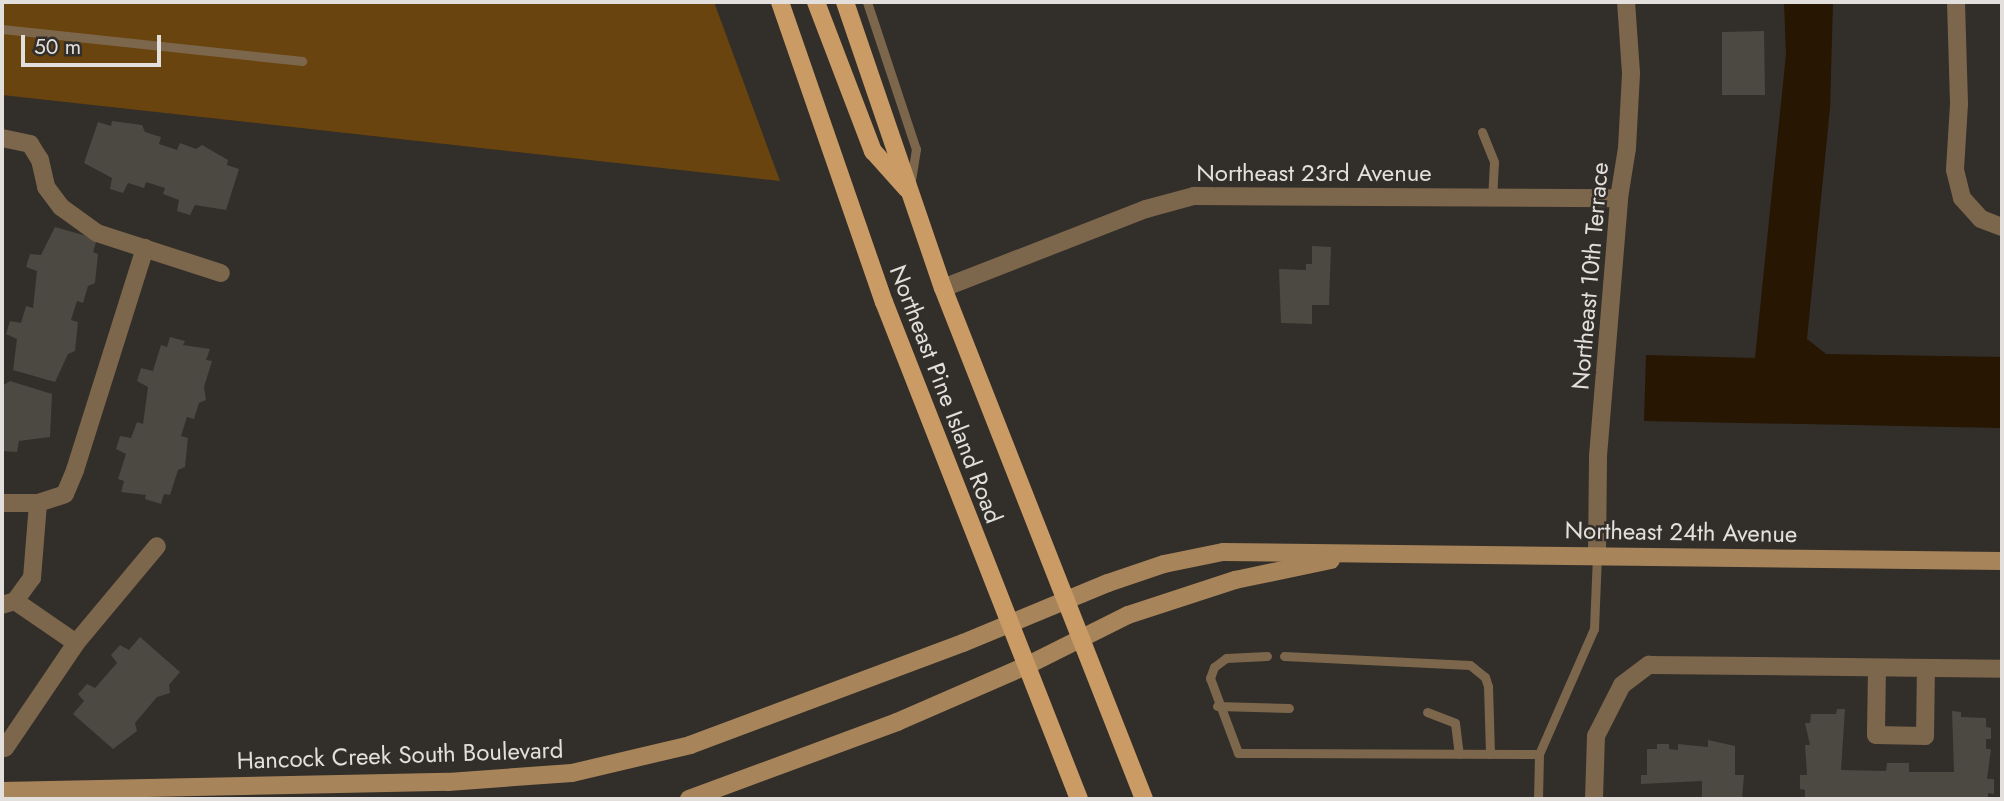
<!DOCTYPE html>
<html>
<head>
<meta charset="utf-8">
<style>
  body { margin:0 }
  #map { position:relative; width:2004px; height:801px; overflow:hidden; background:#322e29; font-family:Jost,sans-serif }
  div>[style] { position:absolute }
  .green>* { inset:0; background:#69440e }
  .water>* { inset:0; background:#261602 }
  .building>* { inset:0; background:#4c4842 }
  .lane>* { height:9px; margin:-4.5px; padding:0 4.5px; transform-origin:4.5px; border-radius:4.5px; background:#7c664c }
  .street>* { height:18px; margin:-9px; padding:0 9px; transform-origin:9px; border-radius:9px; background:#7c664c }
  .secondary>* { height:18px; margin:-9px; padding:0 9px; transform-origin:9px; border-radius:9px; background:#a8845a }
  .primary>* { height:18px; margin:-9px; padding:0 9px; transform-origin:9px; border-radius:9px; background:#ca9b64 }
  span { translate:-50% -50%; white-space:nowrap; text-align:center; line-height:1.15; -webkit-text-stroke:5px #322e29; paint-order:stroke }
  .street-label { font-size:24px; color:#e2dfdc }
  .frame { position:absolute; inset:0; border:4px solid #e2dfdc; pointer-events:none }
  .scale { position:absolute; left:21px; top:35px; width:140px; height:32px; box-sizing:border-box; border:4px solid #e2dfdc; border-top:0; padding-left:9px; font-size:21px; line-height:24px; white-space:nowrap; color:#e2dfdc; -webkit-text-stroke:5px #322e29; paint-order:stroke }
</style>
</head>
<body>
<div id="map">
  <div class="green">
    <i style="clip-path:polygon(2px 2px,714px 2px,780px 181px,2px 95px)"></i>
  </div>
  <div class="water">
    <i style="clip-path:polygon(1784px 2px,1833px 2px,1830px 108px,1807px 339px,1826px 354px,2002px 357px,2002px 428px,1644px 421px,1646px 355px,1755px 358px,1786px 54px)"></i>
  </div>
  <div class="building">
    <i style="clip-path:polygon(1764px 31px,1765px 95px,1722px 95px,1722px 32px)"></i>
    <i style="clip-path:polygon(112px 121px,142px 125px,145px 132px,161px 137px,159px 144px,177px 150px,180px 143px,196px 149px,202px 145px,228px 160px,227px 165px,239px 169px,226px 210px,195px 205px,190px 215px,177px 211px,179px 200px,163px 194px,165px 188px,146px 182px,144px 188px,128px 183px,123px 193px,110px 189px,112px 178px,84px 163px,98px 122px,111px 126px)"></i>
    <i style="clip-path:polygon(55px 227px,97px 239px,93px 252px,98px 254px,95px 283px,88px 286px,83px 303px,77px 301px,71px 320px,78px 322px,75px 351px,68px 354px,55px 382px,13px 370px,17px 339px,6px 334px,10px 321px,21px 323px,26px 306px,33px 308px,37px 271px,26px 267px,30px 254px,41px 255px)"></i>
    <i style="clip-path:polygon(1312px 246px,1331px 247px,1329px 305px,1312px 305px,1312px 324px,1281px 323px,1279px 269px,1306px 270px,1306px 264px,1312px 264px)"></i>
    <i style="clip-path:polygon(170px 337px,185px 341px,183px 345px,210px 349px,206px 360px,212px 361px,204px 387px,206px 400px,199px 403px,194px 419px,187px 417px,181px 436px,188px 438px,185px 467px,178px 470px,170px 495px,164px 494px,161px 504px,145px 499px,146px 495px,121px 492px,124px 481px,118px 479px,126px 454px,116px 449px,120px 436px,131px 438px,137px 422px,143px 424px,148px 387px,137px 381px,141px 368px,153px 371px,161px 345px,167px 347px)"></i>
    <i style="clip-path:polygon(10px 381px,52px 394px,50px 437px,19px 441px,17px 452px,3px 451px,2px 443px,2px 386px)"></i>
    <i style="clip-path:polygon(140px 637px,180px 672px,169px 685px,170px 693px,157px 697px,135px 723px,137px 731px,113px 749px,73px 714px,84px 701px,78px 694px,87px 684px,95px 688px,117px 663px,111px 655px,120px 645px,129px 650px)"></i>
    <i style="clip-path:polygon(1837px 709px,1845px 709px,1841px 770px,1886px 771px,1887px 763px,1909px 763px,1909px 772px,1954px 772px,1952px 711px,1961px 712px,1961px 717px,1986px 718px,1986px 727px,1991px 728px,1991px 739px,1986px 739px,1986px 749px,1991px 749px,1987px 779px,1994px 779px,1994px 794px,1988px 793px,1988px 799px,1805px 799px,1805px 790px,1800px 789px,1800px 775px,1807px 775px,1805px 745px,1810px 745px,1805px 723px,1810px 723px,1811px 714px,1836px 714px)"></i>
    <i style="clip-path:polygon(1708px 740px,1735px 746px,1735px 775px,1744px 775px,1742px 799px,1702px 799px,1702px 781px,1641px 784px,1641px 775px,1647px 775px,1647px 749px,1657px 749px,1657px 744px,1669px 744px,1669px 749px,1678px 750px,1678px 744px,1708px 747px)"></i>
  </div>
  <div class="lane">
    <i style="left:867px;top:2px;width:155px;rotate:71.6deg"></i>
    <i style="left:916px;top:149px;width:33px;rotate:99deg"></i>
    <i style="left:2px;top:29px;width:302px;rotate:6.1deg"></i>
    <i style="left:1482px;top:132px;width:32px;rotate:68deg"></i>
    <i style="left:1494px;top:162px;width:36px;rotate:93deg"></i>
    <i style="left:1267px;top:656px;width:41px;rotate:177.2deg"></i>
    <i style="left:1226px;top:658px;width:15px;rotate:143deg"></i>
    <i style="left:1214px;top:667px;width:12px;rotate:110deg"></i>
    <i style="left:1210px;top:678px;width:80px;rotate:69.5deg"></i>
    <i style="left:1238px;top:753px;width:301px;rotate:0.2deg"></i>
    <i style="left:1284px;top:656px;width:186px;rotate:2.8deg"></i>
    <i style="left:1470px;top:665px;width:19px;rotate:39deg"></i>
    <i style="left:1485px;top:677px;width:9px;rotate:72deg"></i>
    <i style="left:1488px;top:686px;width:68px;rotate:88.3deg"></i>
    <i style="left:1217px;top:706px;width:72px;rotate:1.6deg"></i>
    <i style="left:1427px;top:712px;width:30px;rotate:21deg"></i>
    <i style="left:1455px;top:723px;width:31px;rotate:83deg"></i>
    <i style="left:1538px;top:799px;width:45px;rotate:-88.7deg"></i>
    <i style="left:1539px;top:754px;width:137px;rotate:-66.3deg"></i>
    <i style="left:1594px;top:629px;width:74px;rotate:-87.7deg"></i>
  </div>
  <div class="street">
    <i style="left:1956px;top:2px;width:102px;rotate:88.3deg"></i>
    <i style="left:1959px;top:104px;width:66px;rotate:93.5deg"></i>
    <i style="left:1955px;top:170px;width:29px;rotate:76deg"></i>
    <i style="left:1962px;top:198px;width:28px;rotate:48deg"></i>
    <i style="left:1981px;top:219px;width:22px;rotate:21deg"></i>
    <i style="left:2px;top:138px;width:29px;rotate:12deg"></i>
    <i style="left:30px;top:144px;width:19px;rotate:58deg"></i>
    <i style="left:40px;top:160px;width:28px;rotate:77deg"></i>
    <i style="left:46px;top:187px;width:25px;rotate:53deg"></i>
    <i style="left:61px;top:207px;width:44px;rotate:35.8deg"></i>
    <i style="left:97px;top:233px;width:130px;rotate:17.9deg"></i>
    <i style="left:943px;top:288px;width:218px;rotate:-21.3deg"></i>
    <i style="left:1146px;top:209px;width:50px;rotate:-15.2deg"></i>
    <i style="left:1194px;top:196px;width:425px;rotate:0.3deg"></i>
    <i style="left:2px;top:503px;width:36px"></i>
    <i style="left:1597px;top:555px;width:99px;rotate:-89.4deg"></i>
    <i style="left:1598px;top:456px;width:259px;rotate:-85.3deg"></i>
    <i style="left:1619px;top:198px;width:51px;rotate:-80.9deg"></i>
    <i style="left:1627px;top:148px;width:75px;rotate:-86.9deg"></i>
    <i style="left:1631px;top:73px;width:71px;rotate:-94deg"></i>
    <i style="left:15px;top:601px;width:74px;rotate:34.5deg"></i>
    <i style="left:2px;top:605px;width:14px;rotate:-17deg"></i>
    <i style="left:15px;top:601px;width:29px;rotate:-54deg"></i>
    <i style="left:32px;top:578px;width:75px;rotate:-85.4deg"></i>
    <i style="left:38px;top:503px;width:28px;rotate:-18deg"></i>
    <i style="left:65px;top:494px;width:26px;rotate:-67deg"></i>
    <i style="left:75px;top:470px;width:233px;rotate:-72.5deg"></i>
    <i style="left:1877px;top:668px;width:67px;rotate:90.9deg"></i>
    <i style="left:1876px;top:735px;width:49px;rotate:1.2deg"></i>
    <i style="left:1925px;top:736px;width:68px;rotate:-89.2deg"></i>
    <i style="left:5px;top:748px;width:127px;rotate:-55.9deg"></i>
    <i style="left:76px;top:643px;width:126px;rotate:-50.1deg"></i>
    <i style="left:1594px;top:799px;width:63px;rotate:-88.2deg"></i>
    <i style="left:1596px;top:736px;width:57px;rotate:-63deg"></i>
    <i style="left:1622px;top:685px;width:34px;rotate:-37deg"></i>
    <i style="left:1649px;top:665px;width:353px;rotate:0.6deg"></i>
  </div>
  <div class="secondary">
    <i style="left:2px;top:791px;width:446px;rotate:-1.2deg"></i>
    <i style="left:448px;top:782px;width:124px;rotate:-4.2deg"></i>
    <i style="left:572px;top:773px;width:121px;rotate:-13.3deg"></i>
    <i style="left:690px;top:745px;width:291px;rotate:-20.5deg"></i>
    <i style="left:963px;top:643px;width:157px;rotate:-22.5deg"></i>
    <i style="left:1108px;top:583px;width:59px;rotate:-18.7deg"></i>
    <i style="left:1164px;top:564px;width:60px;rotate:-11.5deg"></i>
    <i style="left:1223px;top:552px;width:779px;rotate:0.66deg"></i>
    <i style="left:689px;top:799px;width:222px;rotate:-20.3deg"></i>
    <i style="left:897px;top:722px;width:141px;rotate:-23.5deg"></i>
    <i style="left:1026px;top:666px;width:114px;rotate:-26.6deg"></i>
    <i style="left:1128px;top:615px;width:113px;rotate:-18.1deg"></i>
    <i style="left:1235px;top:580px;width:98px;rotate:-11.8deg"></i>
  </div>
  <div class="primary">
    <i style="left:780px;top:2px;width:318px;rotate:70.9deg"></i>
    <i style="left:884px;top:302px;width:534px;rotate:68.58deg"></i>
    <i style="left:816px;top:2px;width:160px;rotate:69.1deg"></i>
    <i style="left:873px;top:151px;width:51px;rotate:48.2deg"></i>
    <i style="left:845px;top:2px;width:302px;rotate:71.1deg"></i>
    <i style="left:943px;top:288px;width:549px;rotate:68.53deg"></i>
  </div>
  <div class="street-label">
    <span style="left:1314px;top:173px">Northeast 23rd Avenue</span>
    <span style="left:1590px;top:276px;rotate:-85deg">Northeast 10th Terrace</span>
    <span style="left:946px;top:394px;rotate:69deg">Northeast Pine Island Road</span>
    <span style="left:1681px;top:532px;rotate:1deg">Northeast 24th Avenue</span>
    <span style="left:400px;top:755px;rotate:-2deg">Hancock Creek South Boulevard</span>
  </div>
  <div class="frame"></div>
  <div class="scale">50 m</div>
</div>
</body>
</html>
